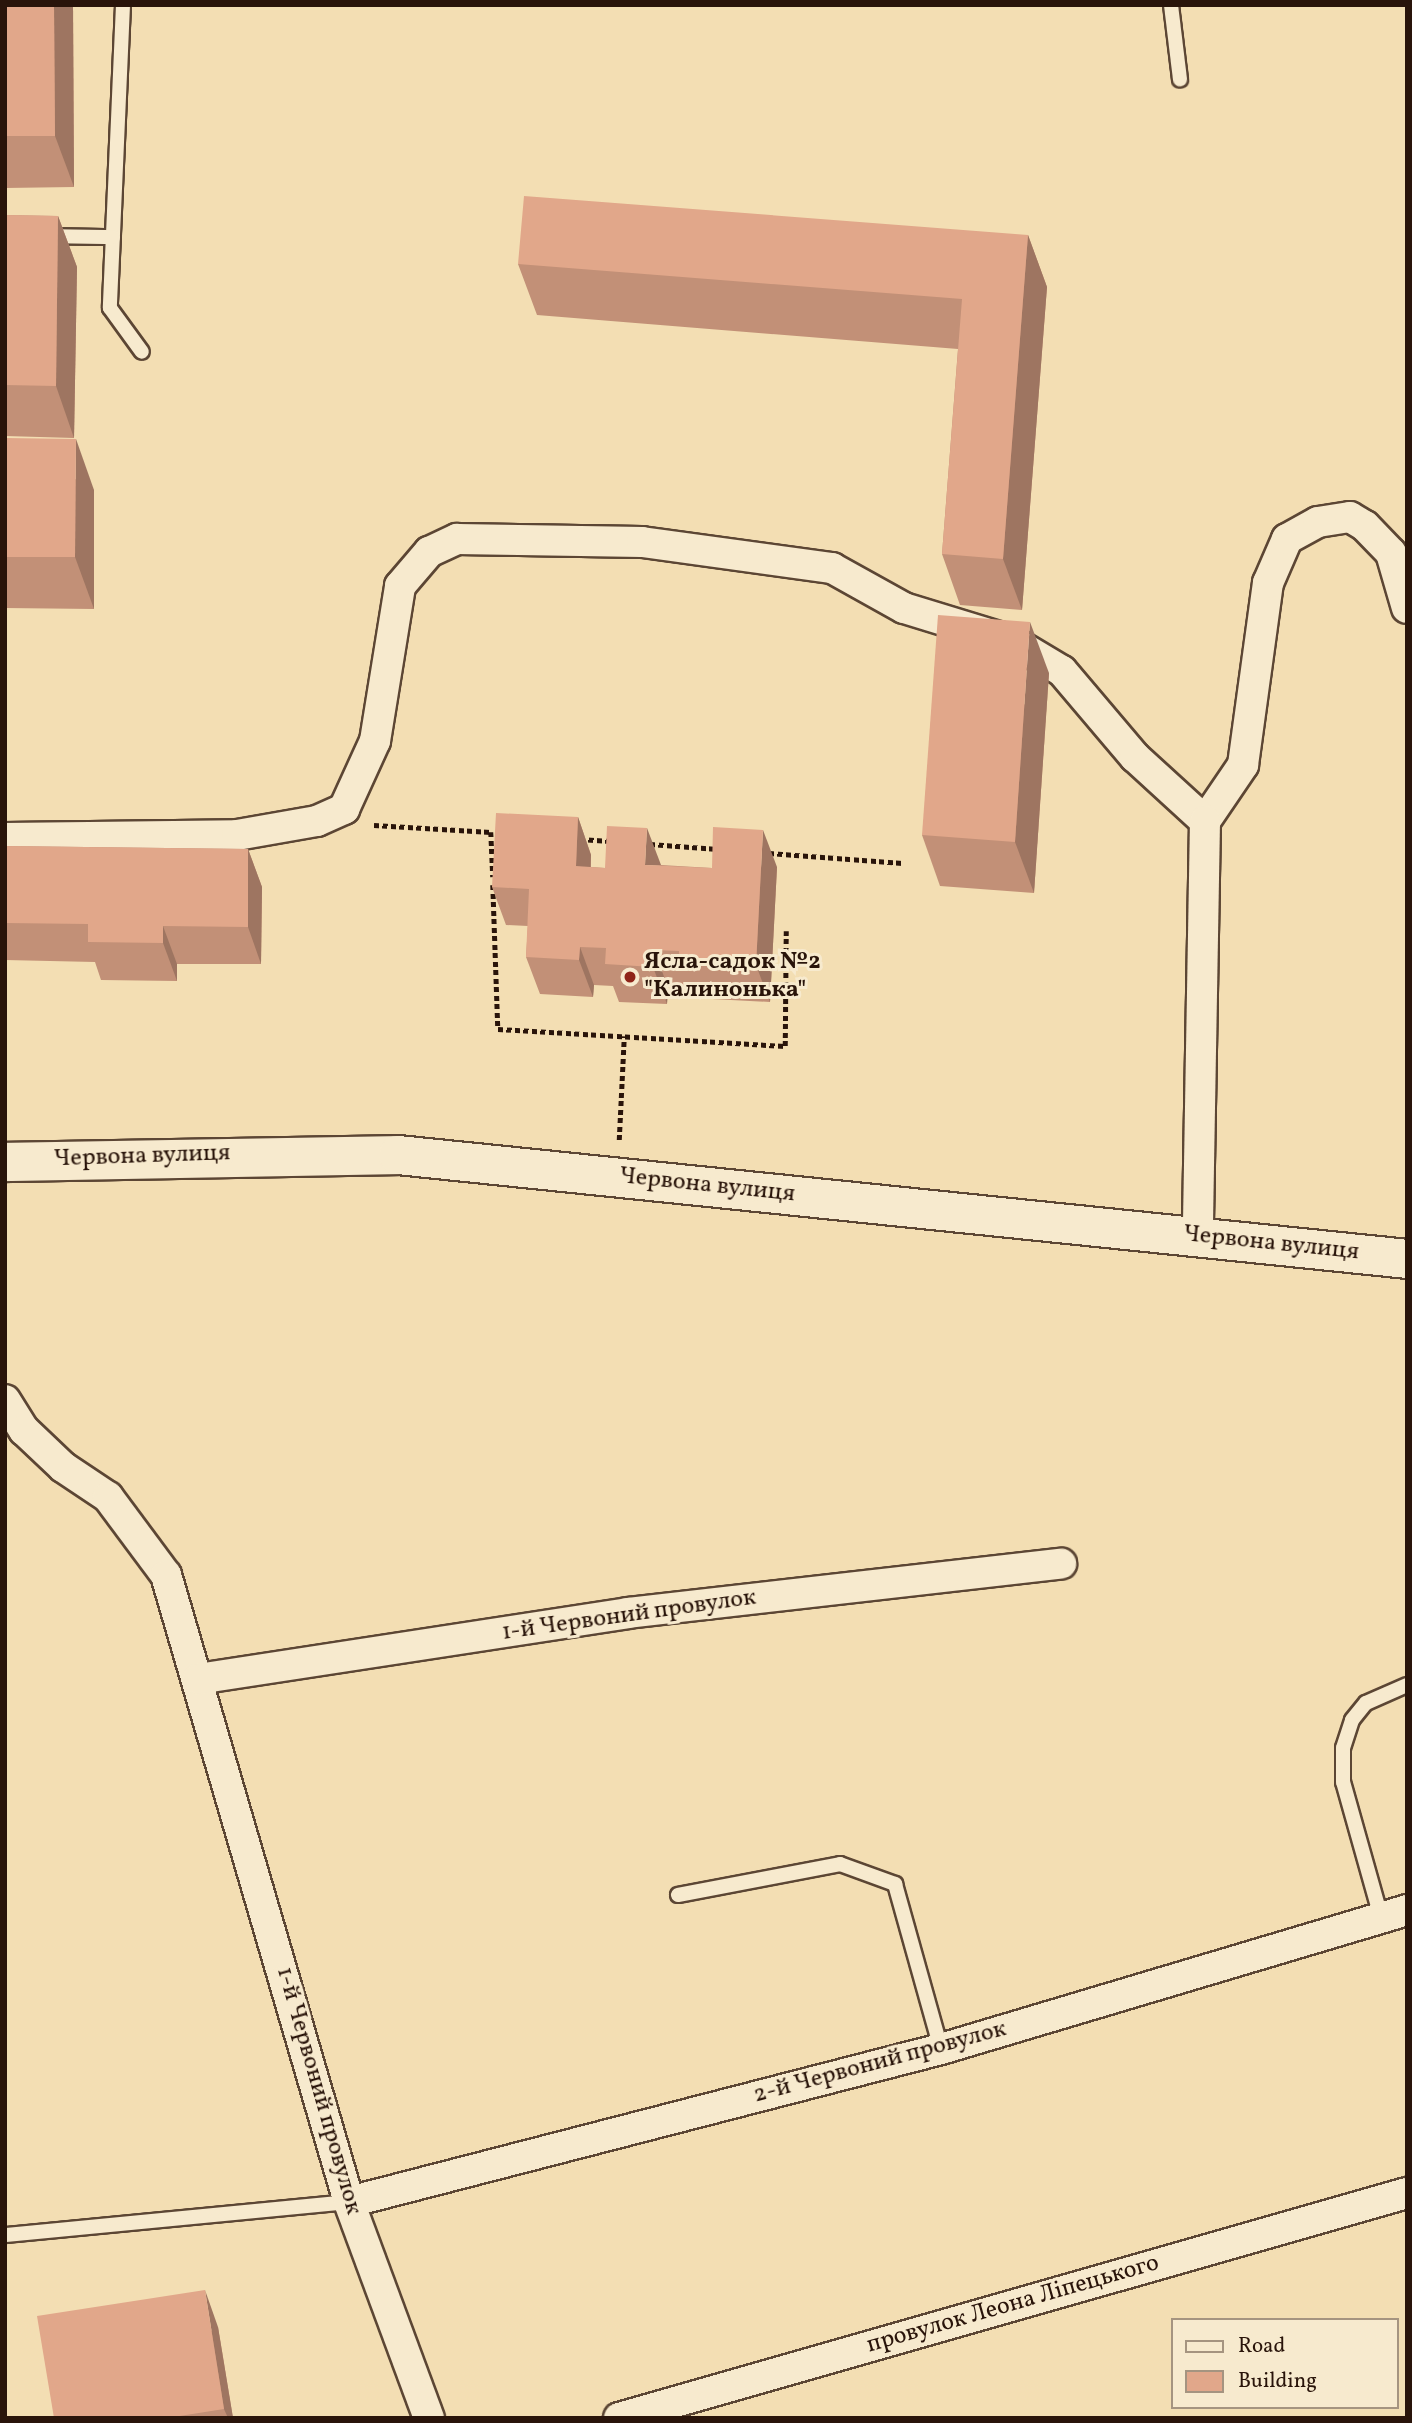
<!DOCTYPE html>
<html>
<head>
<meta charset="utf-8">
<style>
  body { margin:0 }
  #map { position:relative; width:1412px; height:2423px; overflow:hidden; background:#f3deb3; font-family:Vollkorn,serif }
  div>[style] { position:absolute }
  .path>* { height:4.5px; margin-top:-2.25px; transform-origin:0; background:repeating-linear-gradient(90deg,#29140a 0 5px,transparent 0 8.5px) }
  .roads { filter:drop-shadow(2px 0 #5c4634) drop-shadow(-2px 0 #5c4634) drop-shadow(0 2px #5c4634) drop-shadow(0 -2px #5c4634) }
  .lane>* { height:14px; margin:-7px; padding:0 7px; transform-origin:7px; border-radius:7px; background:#f7eace }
  .street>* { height:30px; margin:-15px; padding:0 15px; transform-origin:15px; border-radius:15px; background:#f7eace }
  .secondary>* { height:38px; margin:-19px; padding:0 19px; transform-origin:19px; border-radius:19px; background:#f7eace }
  .wall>* { inset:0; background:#c29077 }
  .shaded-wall>* { inset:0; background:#9e7561 }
  .building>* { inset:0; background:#e1a78a }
  .dots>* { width:19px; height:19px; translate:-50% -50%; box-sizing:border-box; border:4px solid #f7eace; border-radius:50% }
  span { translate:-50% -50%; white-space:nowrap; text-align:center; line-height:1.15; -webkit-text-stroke:6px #f7eace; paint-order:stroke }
  .poi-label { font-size:24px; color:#29140a; font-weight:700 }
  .left { translate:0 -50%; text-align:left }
  .street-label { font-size:24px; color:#29140a }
  .frame { position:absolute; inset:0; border:7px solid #29140a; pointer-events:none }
  .legend { position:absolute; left:1171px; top:2318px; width:228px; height:91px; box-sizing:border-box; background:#f7eace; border:2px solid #a59480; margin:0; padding:9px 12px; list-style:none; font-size:21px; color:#29140a }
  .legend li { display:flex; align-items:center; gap:14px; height:35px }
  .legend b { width:35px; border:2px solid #a59480 }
</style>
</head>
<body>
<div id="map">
  <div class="path">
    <i style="left:374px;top:825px;width:117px;rotate:3.4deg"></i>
    <i style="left:491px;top:832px;width:45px;rotate:87.5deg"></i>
    <i style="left:580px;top:839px;width:30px;rotate:4deg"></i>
    <i style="left:650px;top:844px;width:68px;rotate:4.2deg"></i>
    <i style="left:769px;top:853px;width:134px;rotate:4.3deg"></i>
    <i style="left:493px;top:885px;width:144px;rotate:88deg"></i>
    <i style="left:498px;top:1029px;width:288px;rotate:3.4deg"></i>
    <i style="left:785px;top:1046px;width:115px;rotate:-89.5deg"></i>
    <i style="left:619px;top:1140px;width:104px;rotate:-87.2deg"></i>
  </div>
  <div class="roads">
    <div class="lane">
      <i style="left:123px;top:5px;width:303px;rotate:92.5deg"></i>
      <i style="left:110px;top:308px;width:54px;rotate:54deg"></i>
      <i style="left:1171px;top:5px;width:75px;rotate:83.1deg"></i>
      <i style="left:48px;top:236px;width:65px;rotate:0.9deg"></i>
      <i style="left:678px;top:1895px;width:165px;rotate:-10.8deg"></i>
      <i style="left:840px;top:1864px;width:59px;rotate:20deg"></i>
      <i style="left:895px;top:1884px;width:171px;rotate:74.4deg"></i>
      <i style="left:1381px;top:1917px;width:140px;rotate:-105.7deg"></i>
      <i style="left:1343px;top:1782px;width:34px;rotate:-90deg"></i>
      <i style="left:1343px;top:1748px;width:29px;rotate:-72deg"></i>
      <i style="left:1352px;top:1720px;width:22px;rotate:-51deg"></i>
      <i style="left:1366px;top:1703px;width:45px;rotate:-23.7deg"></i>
      <i style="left:5px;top:2235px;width:346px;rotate:-5.5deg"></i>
    </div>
    <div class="street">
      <i style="left:1205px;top:821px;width:68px;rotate:-55.8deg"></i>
      <i style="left:1243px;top:765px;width:184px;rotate:-82.2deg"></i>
      <i style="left:1268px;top:583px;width:48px;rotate:-66.6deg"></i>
      <i style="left:1287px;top:539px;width:35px;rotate:-29deg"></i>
      <i style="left:1318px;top:522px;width:32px;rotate:-9deg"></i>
      <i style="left:1350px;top:517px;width:17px;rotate:31deg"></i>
      <i style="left:1365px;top:526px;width:37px;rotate:46deg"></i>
      <i style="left:1391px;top:553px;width:57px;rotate:73.8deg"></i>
      <i style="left:5px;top:838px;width:232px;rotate:-0.7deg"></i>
      <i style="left:237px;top:835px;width:81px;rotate:-9.9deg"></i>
      <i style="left:317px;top:821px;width:30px;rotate:-24deg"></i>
      <i style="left:344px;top:809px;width:75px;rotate:-65.5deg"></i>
      <i style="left:375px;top:741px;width:157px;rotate:-80.8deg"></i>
      <i style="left:400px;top:586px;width:45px;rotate:-49.5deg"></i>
      <i style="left:429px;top:552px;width:31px;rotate:-25deg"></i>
      <i style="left:457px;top:539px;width:185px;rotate:0.9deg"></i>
      <i style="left:642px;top:542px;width:192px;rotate:7.8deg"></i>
      <i style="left:832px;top:568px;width:82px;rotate:29.1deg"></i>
      <i style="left:904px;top:608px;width:113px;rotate:17deg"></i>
      <i style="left:1012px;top:641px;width:58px;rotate:31deg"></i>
      <i style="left:1062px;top:671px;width:113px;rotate:49.7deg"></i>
      <i style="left:1135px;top:757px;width:95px;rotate:42.4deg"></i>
      <i style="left:1205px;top:821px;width:415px;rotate:91deg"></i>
      <i style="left:5px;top:1400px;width:36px;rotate:58deg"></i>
      <i style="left:24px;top:1430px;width:54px;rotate:43.5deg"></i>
      <i style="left:63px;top:1467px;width:54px;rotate:33.7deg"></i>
      <i style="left:108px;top:1497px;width:97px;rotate:53.4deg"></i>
      <i style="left:166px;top:1575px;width:653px;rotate:73.73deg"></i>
      <i style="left:349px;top:2202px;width:230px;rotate:69.7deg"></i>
      <i style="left:198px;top:1679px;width:435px;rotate:-8.7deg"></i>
      <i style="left:628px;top:1613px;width:436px;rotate:-6.5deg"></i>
      <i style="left:349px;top:2202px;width:611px;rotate:-14.49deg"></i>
      <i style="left:941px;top:2049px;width:486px;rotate:-16.6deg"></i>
      <i style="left:619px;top:2418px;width:819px;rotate:-15.94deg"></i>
    </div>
    <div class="secondary">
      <i style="left:5px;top:1162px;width:393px;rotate:-1deg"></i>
      <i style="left:398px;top:1155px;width:1014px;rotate:5.88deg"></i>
    </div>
  </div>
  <div class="wall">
    <i style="clip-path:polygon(5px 5px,73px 5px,74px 187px,5px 188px)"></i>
    <i style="clip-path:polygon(5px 215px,58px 216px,77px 267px,74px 438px,5px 436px)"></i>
    <i style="clip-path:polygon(1028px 235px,1047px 287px,1022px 610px,960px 605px,942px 554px,958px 349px,537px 315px,518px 264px)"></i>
    <i style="clip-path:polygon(5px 438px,94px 490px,94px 609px,5px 608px)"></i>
    <i style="clip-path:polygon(1049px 673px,1034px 893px,940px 886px,922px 835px)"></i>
    <i style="clip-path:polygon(578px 817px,591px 855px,591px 867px,605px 868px,661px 865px,712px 868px,777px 867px,770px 1002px,693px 998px,689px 988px,668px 987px,667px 1004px,619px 1002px,613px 986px,594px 985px,593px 997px,540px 994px,526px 957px,528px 926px,506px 925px,492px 887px)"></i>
    <i style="clip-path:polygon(5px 846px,248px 849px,262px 887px,261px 964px,177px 964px,177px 981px,101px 980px,95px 962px,5px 960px)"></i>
    <i style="clip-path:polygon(218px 2327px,233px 2418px,54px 2418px)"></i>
  </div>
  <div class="shaded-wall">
    <i style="clip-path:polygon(54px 5px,73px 5px,74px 187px,55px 136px)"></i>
    <i style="clip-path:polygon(58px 216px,77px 267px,74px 438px,56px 386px)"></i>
    <i style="clip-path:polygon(1028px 235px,1047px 287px,1022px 610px,1003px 559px)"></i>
    <i style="clip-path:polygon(76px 439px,94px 490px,94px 609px,75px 557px)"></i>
    <i style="clip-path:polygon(1030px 622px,1049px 673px,1034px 893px,1015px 842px)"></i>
    <i style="clip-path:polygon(578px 817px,591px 855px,589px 904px,576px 866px)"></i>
    <i style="clip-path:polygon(647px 828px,661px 865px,645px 865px)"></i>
    <i style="clip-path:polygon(763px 830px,777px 867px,770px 1002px,756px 965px)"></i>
    <i style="clip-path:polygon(248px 849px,262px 887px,261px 964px,248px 927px)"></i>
    <i style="clip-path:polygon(163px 926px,177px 964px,177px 981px,163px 943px)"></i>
    <i style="clip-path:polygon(580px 947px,594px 985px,593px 997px,579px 960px)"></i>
    <i style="clip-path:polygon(654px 950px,668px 987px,667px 1004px,653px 967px)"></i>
    <i style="clip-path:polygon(205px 2290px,218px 2327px,233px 2418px,228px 2418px,224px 2409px)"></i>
  </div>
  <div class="building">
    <i style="clip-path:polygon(5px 5px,54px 5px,55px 136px,5px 136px)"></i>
    <i style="clip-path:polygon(524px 196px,1028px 235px,1003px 559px,942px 554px,962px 299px,518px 264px)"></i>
    <i style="clip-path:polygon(5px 215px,58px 216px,56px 386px,5px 385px)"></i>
    <i style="clip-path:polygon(5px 438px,76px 439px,75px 557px,5px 557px)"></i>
    <i style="clip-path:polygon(938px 615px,1030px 622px,1015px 842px,922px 835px)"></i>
    <i style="clip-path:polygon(496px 813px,578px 817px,576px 866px,605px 868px,607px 826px,647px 828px,645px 865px,712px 868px,713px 827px,763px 830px,756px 965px,679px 961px,679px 951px,654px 950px,653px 967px,605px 964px,606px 948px,580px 947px,579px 960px,526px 957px,529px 889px,492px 887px)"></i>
    <i style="clip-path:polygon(5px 846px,248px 849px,248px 927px,163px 926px,163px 943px,88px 942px,88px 924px,5px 923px)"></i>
    <i style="clip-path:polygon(205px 2290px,224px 2409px,167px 2418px,54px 2418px,37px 2316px)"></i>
  </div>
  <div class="dots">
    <i style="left:630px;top:977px;background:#8f2418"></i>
  </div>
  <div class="poi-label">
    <span class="left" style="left:644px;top:977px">Ясла-садок №2<br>"Калинонька"</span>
  </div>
  <div class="street-label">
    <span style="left:142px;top:1157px;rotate:-2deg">Червона вулиця</span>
    <span style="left:707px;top:1186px;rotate:6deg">Червона вулиця</span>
    <span style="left:1271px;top:1244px;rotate:6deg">Червона вулиця</span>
    <span style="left:629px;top:1616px;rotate:-8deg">1-й Червоний провулок</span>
    <span style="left:880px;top:2063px;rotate:-15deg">2-й Червоний провулок</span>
    <span style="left:318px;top:2091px;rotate:74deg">1-й Червоний провулок</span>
    <span style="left:1013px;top:2305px;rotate:-16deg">провулок Леона Ліпецького</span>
  </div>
  <div class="frame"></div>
  <ul class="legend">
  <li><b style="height:9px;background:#f7eace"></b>Road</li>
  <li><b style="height:19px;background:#e1a78a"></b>Building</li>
  </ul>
</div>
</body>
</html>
